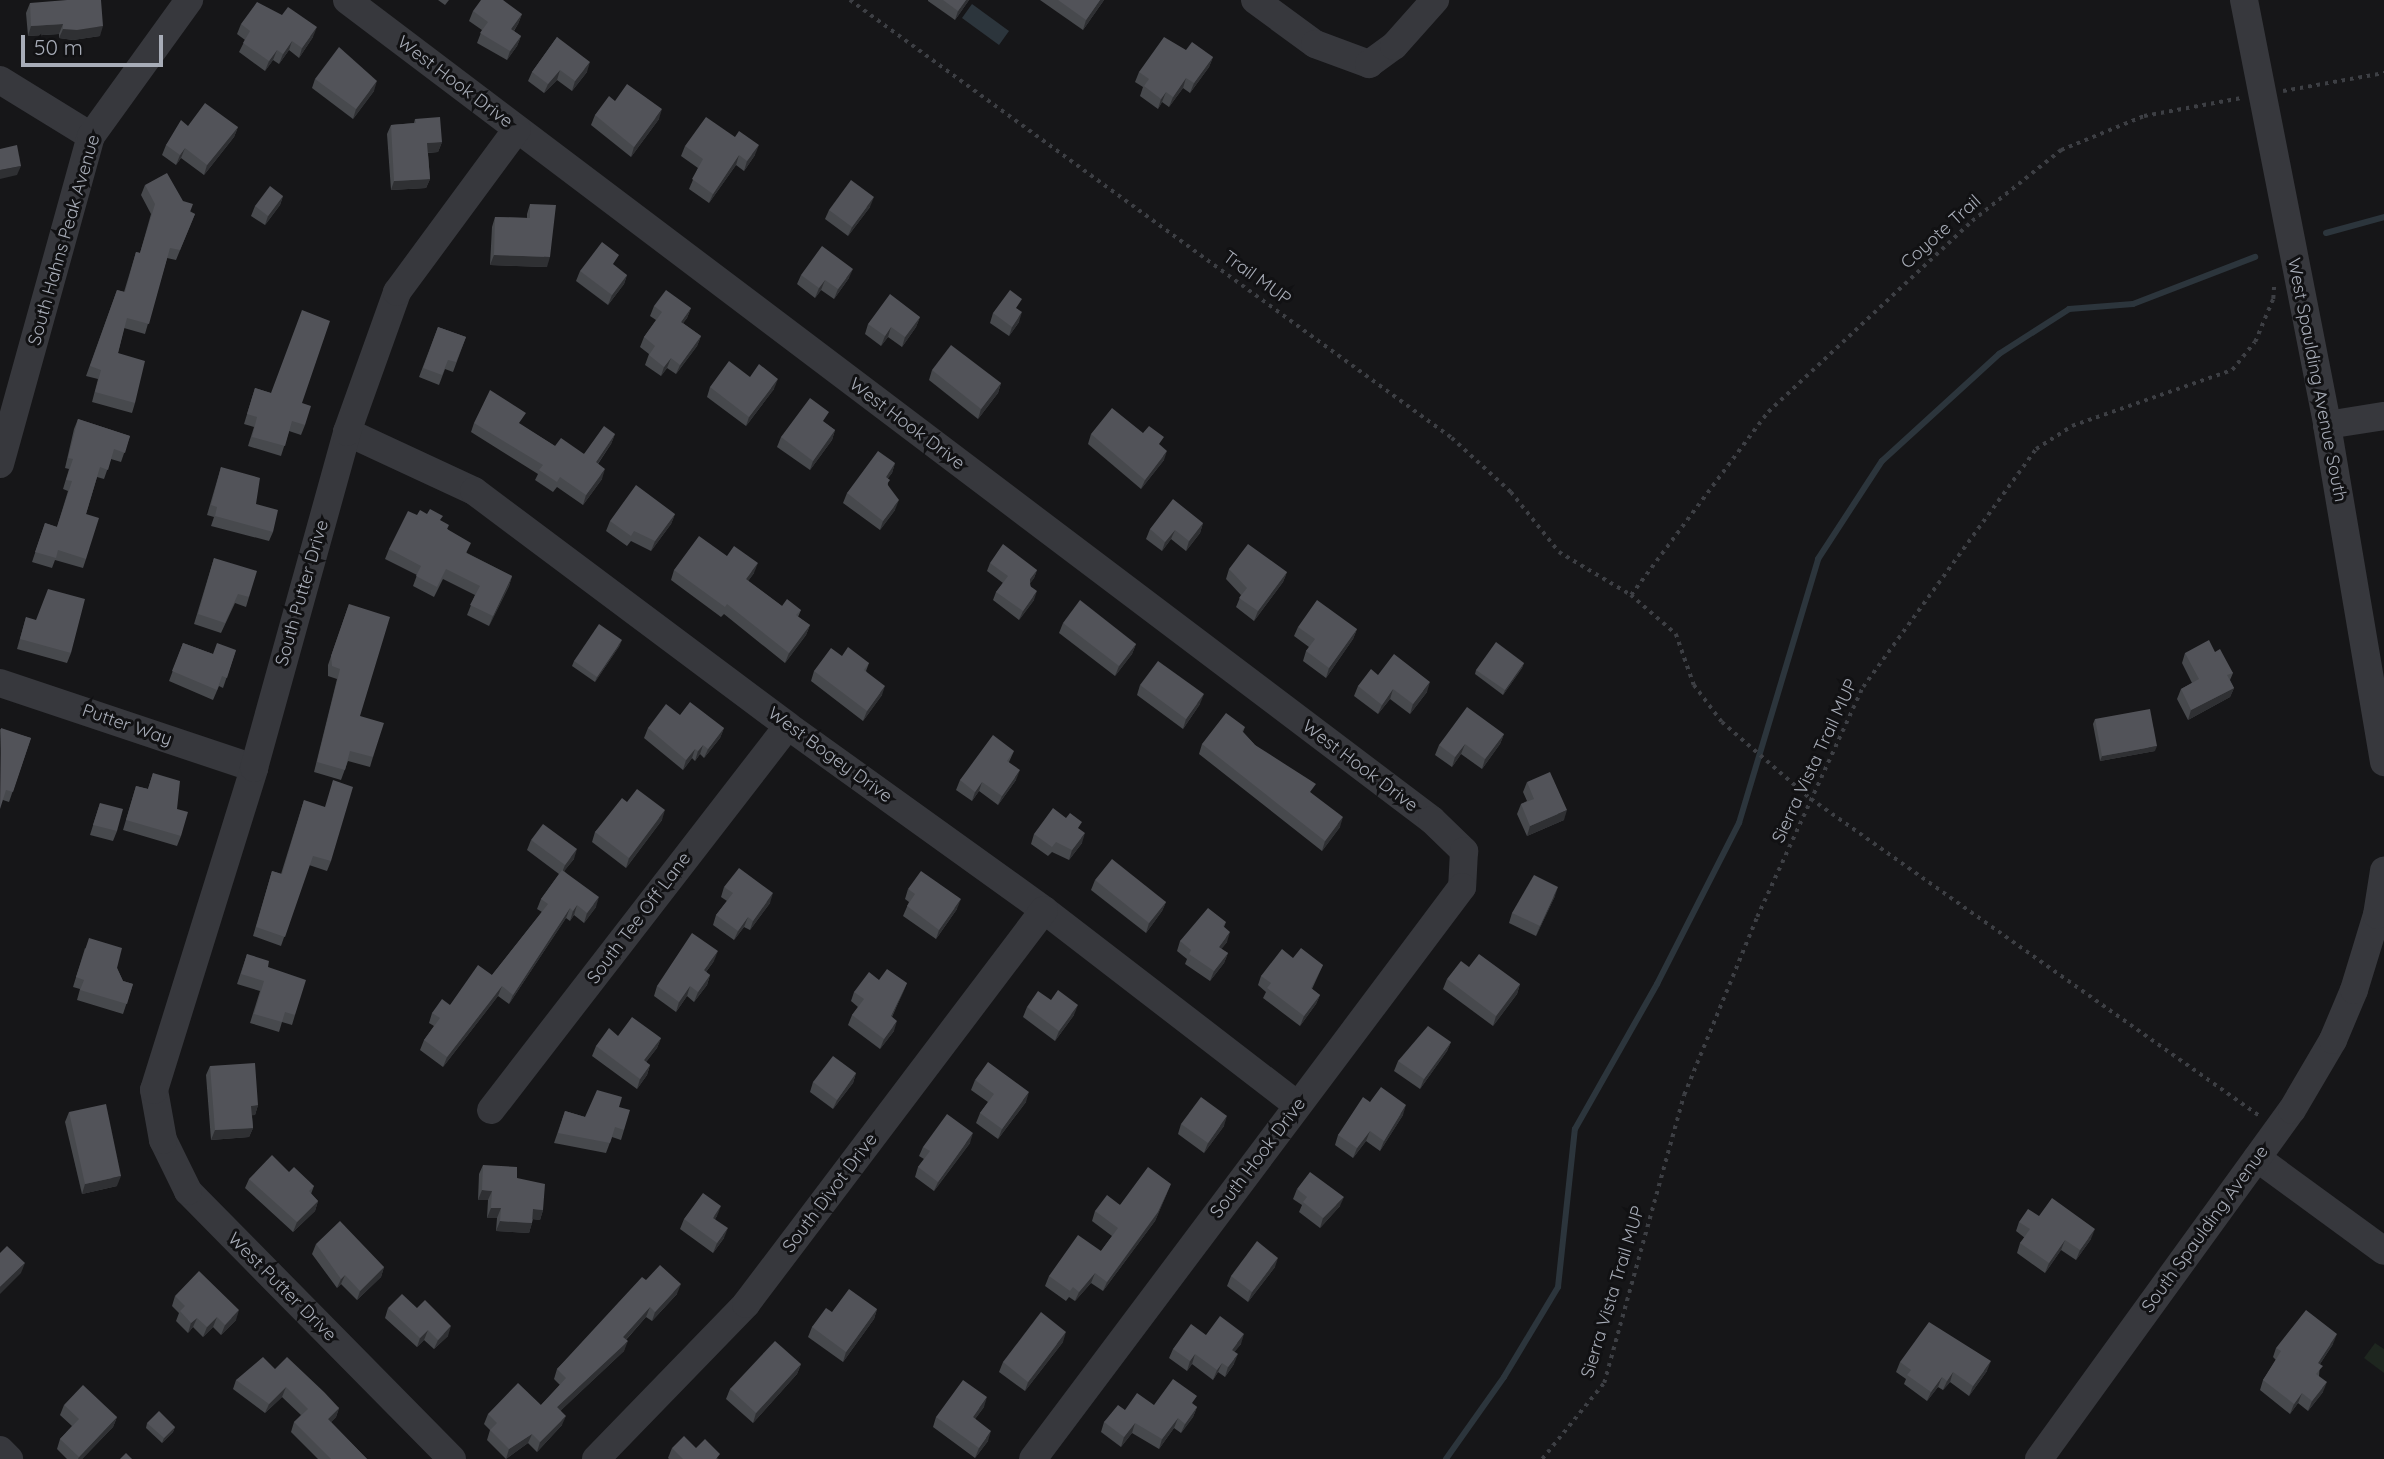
<!DOCTYPE html>
<html>
<head>
<meta charset="utf-8">
<style>
  body { margin:0 }
  #map { position:relative; width:2384px; height:1459px; overflow:hidden; background:#161618; font-family:Quicksand,sans-serif }
  div>[style] { position:absolute }
  .green>* { inset:0; background:#1e261f }
  .water>* { inset:0; background:#2c353c }
  .stream>* { height:6px; margin:-3px; padding:0 3px; transform-origin:3px; border-radius:3px; background:#2c353c }
  .path>* { height:3.5px; margin-top:-1.75px; transform-origin:0; background:repeating-linear-gradient(90deg,#3d3f44 0 3.5px,transparent 0 8.5px) }
  .minor>* { height:28px; margin:-14px; padding:0 14px; transform-origin:14px; border-radius:14px; background:#37383d }
  .wall>* { inset:0; background:#47494d }
  .shaded-wall>* { inset:0; background:#2f3033 }
  .building>* { inset:0; background:#525359 }
  span { translate:-50% -50%; white-space:nowrap; text-align:center; line-height:1.15; -webkit-text-stroke:6px #111113; paint-order:stroke }
  .street-label { font-size:18px; color:#a8adb8 }
  .scale { position:absolute; left:21px; top:35px; width:142px; height:32px; box-sizing:border-box; border:4px solid #a8adb8; border-top:0; padding-left:9px; font-size:21px; line-height:24px; white-space:nowrap; color:#a8adb8; -webkit-text-stroke:5px #111113; paint-order:stroke }
</style>
</head>
<body>
<div id="map">
  <div class="green">
    <i style="clip-path:polygon(2375px 1343px,2384px 1349px,2384px 1373px,2364px 1358px)"></i>
  </div>
  <div class="water">
    <i style="clip-path:polygon(972px 4px,1009px 31px,999px 45px,962px 18px)"></i>
  </div>
  <div class="stream">
    <i style="left:2326px;top:233px;width:60px;rotate:-15.4deg"></i>
    <i style="left:1446px;top:1459px;width:100px;rotate:-54.7deg"></i>
    <i style="left:1504px;top:1377px;width:105px;rotate:-59deg"></i>
    <i style="left:1558px;top:1287px;width:159px;rotate:-83.9deg"></i>
    <i style="left:1575px;top:1129px;width:167px;rotate:-60.5deg"></i>
    <i style="left:1657px;top:984px;width:181px;rotate:-63deg"></i>
    <i style="left:1739px;top:823px;width:276px;rotate:-73.3deg"></i>
    <i style="left:1818px;top:559px;width:117px;rotate:-56.9deg"></i>
    <i style="left:1882px;top:461px;width:159px;rotate:-42.4deg"></i>
    <i style="left:1999px;top:354px;width:83px;rotate:-32.7deg"></i>
    <i style="left:2069px;top:309px;width:64px;rotate:-4.5deg"></i>
    <i style="left:2133px;top:304px;width:131px;rotate:-21.1deg"></i>
  </div>
  <div class="path">
    <i style="left:850px;top:0;width:744px;rotate:36.04deg"></i>
    <i style="left:1452px;top:438px;width:80px;rotate:42.5deg"></i>
    <i style="left:1511px;top:492px;width:77px;rotate:51.3deg"></i>
    <i style="left:1559px;top:552px;width:84px;rotate:30.8deg"></i>
    <i style="left:1631px;top:595px;width:60px;rotate:40.9deg"></i>
    <i style="left:1676px;top:634px;width:54px;rotate:70.6deg"></i>
    <i style="left:1694px;top:685px;width:46px;rotate:52.9deg"></i>
    <i style="left:1722px;top:722px;width:118px;rotate:40.9deg"></i>
    <i style="left:1811px;top:799px;width:551px;rotate:35.25deg"></i>
    <i style="left:2283px;top:91px;width:103px;rotate:-10.1deg"></i>
    <i style="left:1631px;top:595px;width:229px;rotate:-53.2deg"></i>
    <i style="left:1768px;top:412px;width:279px;rotate:-43.1deg"></i>
    <i style="left:1972px;top:221px;width:114px;rotate:-38.6deg"></i>
    <i style="left:2061px;top:150px;width:90px;rotate:-22.3deg"></i>
    <i style="left:2144px;top:116px;width:99px;rotate:-10.5deg"></i>
    <i style="left:1542px;top:1459px;width:98px;rotate:-50.8deg"></i>
    <i style="left:1604px;top:1383px;width:299px;rotate:-74.5deg"></i>
    <i style="left:1684px;top:1095px;width:192px;rotate:-67.7deg"></i>
    <i style="left:1757px;top:917px;width:253px;rotate:-65.3deg"></i>
    <i style="left:1863px;top:687px;width:294px;rotate:-54deg"></i>
    <i style="left:2036px;top:449px;width:43px;rotate:-32.6deg"></i>
    <i style="left:2072px;top:426px;width:170px;rotate:-19.3deg"></i>
    <i style="left:2232px;top:370px;width:36px;rotate:-51deg"></i>
    <i style="left:2255px;top:342px;width:47px;rotate:-67.3deg"></i>
    <i style="left:2273px;top:299px;width:15px;rotate:-86deg"></i>
  </div>
  <div class="minor">
    <i style="left:347px;top:0;width:1360px;rotate:37.08deg"></i>
    <i style="left:1432px;top:820px;width:45px;rotate:44.1deg"></i>
    <i style="left:1464px;top:851px;width:36px;rotate:93deg"></i>
    <i style="left:1462px;top:887px;width:715px;rotate:126.87deg"></i>
    <i style="left:1255px;top:0;width:74px;rotate:36.3deg"></i>
    <i style="left:1315px;top:44px;width:58px;rotate:20.3deg"></i>
    <i style="left:1369px;top:64px;width:31px;rotate:-36deg"></i>
    <i style="left:1394px;top:46px;width:62px;rotate:-48.3deg"></i>
    <i style="left:2244px;top:0;width:433px;rotate:78.9deg"></i>
    <i style="left:2327px;top:425px;width:342px;rotate:80.4deg"></i>
    <i style="left:0;top:80px;width:107px;rotate:31.6deg"></i>
    <i style="left:2327px;top:425px;width:58px;rotate:-9deg"></i>
    <i style="left:347px;top:432px;width:140px;rotate:24.9deg"></i>
    <i style="left:474px;top:491px;width:392px;rotate:36.8deg"></i>
    <i style="left:788px;top:726px;width:315px;rotate:35.7deg"></i>
    <i style="left:1044px;top:910px;width:319px;rotate:37.6deg"></i>
    <i style="left:0;top:464px;width:340px;rotate:-74.5deg"></i>
    <i style="left:91px;top:136px;width:168px;rotate:-54.2deg"></i>
    <i style="left:0;top:683px;width:268px;rotate:18.5deg"></i>
    <i style="left:491px;top:1110px;width:485px;rotate:-52.3deg"></i>
    <i style="left:2257px;top:1158px;width:157px;rotate:36.2deg"></i>
    <i style="left:0;top:1450px;width:13px;rotate:45deg"></i>
    <i style="left:452px;top:1459px;width:376px;rotate:-134.6deg"></i>
    <i style="left:188px;top:1191px;width:57px;rotate:-116.1deg"></i>
    <i style="left:163px;top:1140px;width:51px;rotate:-100.2deg"></i>
    <i style="left:154px;top:1090px;width:337px;rotate:-72.7deg"></i>
    <i style="left:254px;top:768px;width:349px;rotate:-74.5deg"></i>
    <i style="left:347px;top:432px;width:149px;rotate:-70.3deg"></i>
    <i style="left:397px;top:292px;width:202px;rotate:-53.6deg"></i>
    <i style="left:596px;top:1459px;width:216px;rotate:-45.9deg"></i>
    <i style="left:746px;top:1304px;width:494px;rotate:-52.9deg"></i>
    <i style="left:2039px;top:1459px;width:431px;rotate:-54.1deg"></i>
    <i style="left:2292px;top:1110px;width:81px;rotate:-59.6deg"></i>
    <i style="left:2333px;top:1040px;width:54px;rotate:-67.2deg"></i>
    <i style="left:2354px;top:990px;width:78px;rotate:-73deg"></i>
    <i style="left:2377px;top:915px;width:45px;rotate:-81deg"></i>
  </div>
  <div class="wall">
    <i style="clip-path:polygon(438px 0,449px 0,445px 5px)"></i>
    <i style="clip-path:polygon(928px 0,969px 0,955px 20px,928px 1px)"></i>
    <i style="clip-path:polygon(1040px 0,1104px 0,1083px 30px)"></i>
    <i style="clip-path:polygon(30px 3px,100px 36px,73px 40px,59px 38px,59px 34px,28px 36px,26px 13px)"></i>
    <i style="clip-path:polygon(473px 11px,522px 14px,518px 24px,514px 31px,521px 36px,517px 46px,507px 60px,477px 43px,482px 30px,469px 21px)"></i>
    <i style="clip-path:polygon(241px 24px,313px 37px,299px 58px,289px 50px,279px 64px,273px 60px,265px 71px,239px 52px,245px 40px,237px 34px)"></i>
    <i style="clip-path:polygon(557px 37px,587px 72px,572px 91px,557px 80px,544px 93px,528px 81px,532px 72px)"></i>
    <i style="clip-path:polygon(1186px 50px,1213px 57px,1209px 67px,1190px 93px,1183px 88px,1169px 107px,1162px 102px,1158px 109px,1140px 96px,1143px 87px,1135px 82px,1139px 72px)"></i>
    <i style="clip-path:polygon(315px 79px,374px 91px,353px 119px,312px 88px)"></i>
    <i style="clip-path:polygon(615px 101px,659px 119px,631px 157px,591px 125px,595px 115px)"></i>
    <i style="clip-path:polygon(415px 119px,442px 142px,438px 152px,428px 153px,430px 179px,426px 188px,391px 190px,387px 134px,391px 125px,414px 123px)"></i>
    <i style="clip-path:polygon(188px 126px,238px 127px,234px 137px,204px 175px,181px 158px,176px 165px,162px 155px,166px 145px)"></i>
    <i style="clip-path:polygon(685px 146px,755px 155px,744px 171px,736px 165px,709px 203px,689px 189px,698px 168px,681px 156px)"></i>
    <i style="clip-path:polygon(145px 185px,195px 214px,176px 260px,167px 258px,145px 334px,124px 328px,118px 353px,135px 403px,132px 413px,92px 402px,98px 379px,86px 376px,117px 290px,124px 292px,136px 252px,140px 253px,151px 214px,141px 195px)"></i>
    <i style="clip-path:polygon(283px 196px,280px 205px,265px 225px,251px 216px,255px 206px)"></i>
    <i style="clip-path:polygon(530px 204px,547px 267px,490px 265px,492px 227px,495px 217px,527px 218px,527px 214px)"></i>
    <i style="clip-path:polygon(870px 207px,848px 236px,825px 219px,829px 210px)"></i>
    <i style="clip-path:polygon(580px 271px,627px 275px,624px 284px,608px 305px,576px 281px)"></i>
    <i style="clip-path:polygon(801px 275px,849px 278px,834px 299px,821px 290px,815px 298px,797px 284px)"></i>
    <i style="clip-path:polygon(654px 306px,691px 308px,687px 318px,683px 323px,701px 336px,697px 346px,676px 374px,667px 368px,661px 376px,645px 365px,649px 354px,640px 347px,644px 337px,656px 320px,650px 316px)"></i>
    <i style="clip-path:polygon(1018px 309px,1019px 322px,1009px 336px,990px 323px,993px 313px)"></i>
    <i style="clip-path:polygon(920px 317px,916px 327px,902px 347px,888px 337px,881px 346px,865px 334px,868px 324px)"></i>
    <i style="clip-path:polygon(438px 327px,466px 337px,453px 372px,445px 369px,439px 385px,419px 377px)"></i>
    <i style="clip-path:polygon(932px 370px,1001px 383px,998px 393px,978px 419px,929px 380px)"></i>
    <i style="clip-path:polygon(750px 377px,774px 389px,746px 426px,707px 397px,710px 387px)"></i>
    <i style="clip-path:polygon(255px 388px,302px 403px,305px 425px,301px 435px,289px 431px,281px 456px,248px 446px,254px 427px,244px 424px)"></i>
    <i style="clip-path:polygon(78px 419px,130px 436px,121px 462px,111px 459px,104px 479px,97px 477px,86px 514px,86px 559px,83px 568px,55px 560px,52px 568px,32px 562px,45px 523px,57px 527px,68px 491px,63px 489px,69px 469px,65px 468px,74px 429px)"></i>
    <i style="clip-path:polygon(474px 423px,521px 425px,555px 446px,584px 454px,615px 434px,611px 444px,598px 464px,602px 479px,583px 505px,557px 487px,553px 492px,535px 480px,538px 474px,471px 432px)"></i>
    <i style="clip-path:polygon(825px 423px,835px 430px,832px 440px,810px 470px,777px 447px,781px 437px)"></i>
    <i style="clip-path:polygon(1091px 434px,1161px 446px,1164px 460px,1141px 489px,1088px 444px)"></i>
    <i style="clip-path:polygon(895px 463px,892px 473px,888px 478px,888px 485px,895px 510px,880px 530px,843px 503px,847px 493px)"></i>
    <i style="clip-path:polygon(221px 467px,256px 504px,273px 532px,269px 541px,211px 526px,214px 517px,207px 515px)"></i>
    <i style="clip-path:polygon(675px 514px,671px 524px,651px 551px,631px 541px,627px 546px,606px 531px,610px 521px)"></i>
    <i style="clip-path:polygon(441px 521px,467px 553px,512px 576px,509px 586px,489px 626px,467px 615px,475px 595px,443px 579px,434px 597px,413px 586px,417px 575px,385px 559px,389px 549px)"></i>
    <i style="clip-path:polygon(1203px 523px,1200px 533px,1186px 551px,1171px 539px,1162px 551px,1146px 539px,1150px 529px)"></i>
    <i style="clip-path:polygon(727px 556px,754px 573px,748px 581px,782px 606px,801px 610px,798px 617px,810px 625px,806px 635px,785px 663px,724px 614px,721px 617px,671px 580px,674px 570px)"></i>
    <i style="clip-path:polygon(214px 558px,249px 597px,246px 607px,235px 603px,221px 633px,194px 624px)"></i>
    <i style="clip-path:polygon(990px 563px,1037px 570px,1034px 578px,1030px 583px,1034px 600px,1019px 620px,993px 600px,996px 592px,1003px 583px,987px 571px)"></i>
    <i style="clip-path:polygon(1229px 569px,1287px 572px,1283px 582px,1254px 621px,1236px 607px,1241px 595px,1226px 579px)"></i>
    <i style="clip-path:polygon(349px 604px,360px 716px,373px 757px,370px 767px,348px 761px,341px 780px,314px 772px,337px 679px,328px 676px,328px 665px)"></i>
    <i style="clip-path:polygon(26px 617px,71px 653px,67px 663px,17px 649px)"></i>
    <i style="clip-path:polygon(1063px 623px,1136px 644px,1132px 654px,1115px 676px,1059px 633px)"></i>
    <i style="clip-path:polygon(1298px 627px,1357px 629px,1353px 639px,1326px 678px,1303px 661px,1306px 651px,1309px 647px,1294px 636px)"></i>
    <i style="clip-path:polygon(183px 643px,213px 654px,236px 650px,223px 688px,219px 686px,213px 700px,169px 681px)"></i>
    <i style="clip-path:polygon(620px 645px,595px 682px,572px 666px,574px 661px)"></i>
    <i style="clip-path:polygon(2215px 652px,2233px 673px,2230px 680px,2234px 688px,2230px 697px,2188px 720px,2177px 699px,2181px 689px,2192px 683px,2182px 663px,2185px 653px)"></i>
    <i style="clip-path:polygon(842px 656px,869px 663px,866px 671px,882px 695px,863px 721px,811px 681px,814px 671px)"></i>
    <i style="clip-path:polygon(1524px 663px,1522px 668px,1503px 695px,1475px 674px,1476px 670px)"></i>
    <i style="clip-path:polygon(1378px 675px,1427px 692px,1410px 714px,1390px 699px,1378px 714px,1354px 696px,1358px 686px)"></i>
    <i style="clip-path:polygon(1140px 685px,1200px 704px,1183px 729px,1137px 695px)"></i>
    <i style="clip-path:polygon(680px 715px,724px 728px,720px 738px,704px 758px,700px 754px,695px 761px,692px 758px,683px 770px,644px 738px,648px 728px)"></i>
    <i style="clip-path:polygon(2095px 719px,2155px 751px,2100px 761px,2093px 724px)"></i>
    <i style="clip-path:polygon(1245px 727px,1243px 732px,1255px 745px,1312px 794px,1340px 827px,1322px 851px,1199px 754px,1202px 744px)"></i>
    <i style="clip-path:polygon(0 729px,31px 738px,9px 802px,3px 800px)"></i>
    <i style="clip-path:polygon(1504px 734px,1500px 744px,1482px 769px,1461px 754px,1452px 767px,1435px 755px,1439px 745px)"></i>
    <i style="clip-path:polygon(1014px 751px,1009px 762px,1016px 780px,998px 805px,979px 791px,972px 801px,956px 790px,960px 780px)"></i>
    <i style="clip-path:polygon(153px 773px,177px 809px,181px 836px,177px 846px,123px 830px,136px 786px,148px 789px)"></i>
    <i style="clip-path:polygon(1527px 782px,1564px 820px,1527px 836px,1517px 814px,1521px 804px,1527px 801px,1523px 792px)"></i>
    <i style="clip-path:polygon(304px 800px,331px 861px,327px 871px,309px 865px,281px 946px,253px 936px,272px 871px,281px 874px)"></i>
    <i style="clip-path:polygon(627px 802px,662px 820px,626px 868px,592px 842px,595px 832px)"></i>
    <i style="clip-path:polygon(100px 803px,117px 831px,113px 841px,90px 835px)"></i>
    <i style="clip-path:polygon(1080px 829px,1082px 843px,1069px 860px,1052px 852px,1048px 856px,1031px 844px,1034px 834px)"></i>
    <i style="clip-path:polygon(531px 840px,574px 859px,564px 871px,596px 907px,584px 923px,574px 915px,570px 921px,566px 918px,509px 1004px,498px 996px,443px 1067px,420px 1050px,424px 1040px,434px 1026px,429px 1023px,432px 1013px,450px 1005px,492px 975px,542px 912px,537px 909px,541px 899px,559px 874px,527px 850px)"></i>
    <i style="clip-path:polygon(1095px 880px,1166px 902px,1162px 911px,1146px 933px,1091px 890px)"></i>
    <i style="clip-path:polygon(724px 887px,770px 903px,750px 930px,744px 927px,734px 940px,713px 925px,716px 915px,727px 901px,721px 897px)"></i>
    <i style="clip-path:polygon(908px 889px,957px 909px,936px 939px,903px 916px,909px 902px,905px 899px)"></i>
    <i style="clip-path:polygon(1555px 896px,1536px 936px,1509px 923px,1512px 913px)"></i>
    <i style="clip-path:polygon(1226px 922px,1224px 927px,1227px 942px,1221px 949px,1228px 953px,1224px 963px,1210px 981px,1185px 964px,1187px 959px,1177px 951px,1180px 941px)"></i>
    <i style="clip-path:polygon(85px 948px,117px 968px,123px 981px,133px 984px,123px 1014px,77px 1000px,80px 989px,73px 987px)"></i>
    <i style="clip-path:polygon(247px 954px,268px 967px,295px 1015px,292px 1025px,282px 1022px,279px 1032px,250px 1023px,260px 991px,237px 984px)"></i>
    <i style="clip-path:polygon(1293px 958px,1323px 965px,1312px 989px,1320px 995px,1316px 1004px,1300px 1026px,1263px 998px,1266px 992px,1258px 985px,1261px 976px)"></i>
    <i style="clip-path:polygon(714px 961px,706px 972px,710px 975px,707px 985px,694px 1002px,687px 996px,676px 1012px,654px 996px,657px 986px)"></i>
    <i style="clip-path:polygon(1447px 979px,1520px 984px,1517px 994px,1493px 1026px,1443px 989px)"></i>
    <i style="clip-path:polygon(879px 980px,907px 983px,892px 1017px,894px 1031px,880px 1049px,848px 1025px,852px 1015px,858px 1007px,851px 1001px,854px 992px)"></i>
    <i style="clip-path:polygon(1027px 1007px,1074px 1015px,1055px 1041px,1023px 1017px)"></i>
    <i style="clip-path:polygon(618px 1036px,661px 1038px,657px 1048px,646px 1062px,650px 1065px,647px 1075px,637px 1089px,592px 1056px,596px 1046px)"></i>
    <i style="clip-path:polygon(1451px 1042px,1447px 1051px,1420px 1089px,1394px 1071px,1398px 1061px)"></i>
    <i style="clip-path:polygon(210px 1066px,258px 1105px,255px 1115px,252px 1115px,253px 1128px,249px 1137px,211px 1140px,206px 1075px)"></i>
    <i style="clip-path:polygon(856px 1073px,853px 1083px,833px 1109px,810px 1092px,813px 1082px)"></i>
    <i style="clip-path:polygon(975px 1080px,1026px 1102px,998px 1139px,976px 1123px,980px 1113px,988px 1102px,971px 1090px)"></i>
    <i style="clip-path:polygon(1370px 1102px,1403px 1115px,1380px 1151px,1366px 1141px,1353px 1158px,1335px 1145px,1338px 1135px)"></i>
    <i style="clip-path:polygon(619px 1107px,624px 1130px,621px 1140px,612px 1137px,606px 1153px,554px 1143px,565px 1111px,585px 1117px)"></i>
    <i style="clip-path:polygon(69px 1112px,117px 1186px,82px 1194px,65px 1122px)"></i>
    <i style="clip-path:polygon(1181px 1124px,1224px 1126px,1204px 1153px,1178px 1134px)"></i>
    <i style="clip-path:polygon(970px 1143px,934px 1191px,915px 1177px,918px 1167px,924px 1159px,919px 1156px,923px 1147px)"></i>
    <i style="clip-path:polygon(483px 1165px,517px 1178px,543px 1210px,540px 1220px,533px 1219px,529px 1233px,496px 1231px,497px 1218px,487px 1218px,488px 1200px,478px 1200px,479px 1174px)"></i>
    <i style="clip-path:polygon(289px 1172px,314px 1186px,311px 1194px,318px 1201px,315px 1211px,293px 1232px,245px 1188px,249px 1179px)"></i>
    <i style="clip-path:polygon(1297px 1189px,1340px 1206px,1320px 1228px,1299px 1212px,1302px 1205px,1293px 1199px)"></i>
    <i style="clip-path:polygon(1167px 1193px,1155px 1221px,1103px 1291px,1091px 1283px,1075px 1301px,1069px 1297px,1066px 1301px,1045px 1286px,1049px 1276px,1101px 1251px,1112px 1236px,1092px 1221px,1095px 1211px)"></i>
    <i style="clip-path:polygon(717px 1216px,715px 1219px,724px 1238px,713px 1253px,680px 1229px,684px 1219px)"></i>
    <i style="clip-path:polygon(2039px 1216px,2091px 1239px,2076px 1260px,2061px 1250px,2045px 1273px,2017px 1253px,2020px 1243px,2025px 1238px,2016px 1231px,2019px 1222px)"></i>
    <i style="clip-path:polygon(316px 1244px,384px 1267px,381px 1277px,357px 1300px,341px 1284px,337px 1288px,312px 1254px)"></i>
    <i style="clip-path:polygon(1275px 1267px,1248px 1302px,1227px 1286px,1231px 1276px)"></i>
    <i style="clip-path:polygon(646px 1280px,677px 1294px,652px 1321px,646px 1317px,626px 1340px,624px 1351px,561px 1410px,562px 1425px,537px 1452px,528px 1443px,506px 1459px,487px 1440px,490px 1430px,484px 1424px,488px 1414px,541px 1405px,560px 1385px,554px 1379px,557px 1369px)"></i>
    <i style="clip-path:polygon(175px 1296px,236px 1320px,221px 1335px,213px 1327px,203px 1337px,193px 1327px,188px 1333px,176px 1321px,179px 1313px,172px 1306px)"></i>
    <i style="clip-path:polygon(388px 1308px,448px 1336px,434px 1349px,424px 1340px,417px 1347px,385px 1318px)"></i>
    <i style="clip-path:polygon(877px 1309px,874px 1319px,843px 1362px,808px 1337px,812px 1327px,832px 1312px)"></i>
    <i style="clip-path:polygon(1206px 1335px,1241px 1344px,1234px 1352px,1234px 1364px,1225px 1377px,1218px 1372px,1213px 1380px,1192px 1364px,1187px 1371px,1169px 1358px,1173px 1349px)"></i>
    <i style="clip-path:polygon(1063px 1342px,1025px 1391px,999px 1372px,1003px 1362px)"></i>
    <i style="clip-path:polygon(2333px 1344px,2320px 1364px,2319px 1376px,2323px 1392px,2308px 1411px,2298px 1403px,2290px 1414px,2260px 1390px,2263px 1380px,2276px 1360px,2273px 1357px,2276px 1348px)"></i>
    <i style="clip-path:polygon(1900px 1362px,1987px 1371px,1969px 1396px,1950px 1382px,1943px 1390px,1938px 1387px,1927px 1401px,1904px 1384px,1906px 1379px,1896px 1372px)"></i>
    <i style="clip-path:polygon(801px 1364px,797px 1374px,753px 1423px,726px 1399px,730px 1389px)"></i>
    <i style="clip-path:polygon(275px 1369px,339px 1408px,336px 1417px,331px 1422px,367px 1459px,318px 1459px,291px 1432px,294px 1422px,301px 1415px,282px 1397px,265px 1413px,233px 1389px,236px 1380px)"></i>
    <i style="clip-path:polygon(64px 1405px,117px 1417px,113px 1427px,82px 1459px,67px 1459px,57px 1449px,60px 1439px,72px 1426px,60px 1415px)"></i>
    <i style="clip-path:polygon(1154px 1405px,1194px 1405px,1197px 1407px,1193px 1417px,1181px 1433px,1174px 1428px,1159px 1449px,1132px 1433px,1121px 1447px,1101px 1432px,1104px 1422px,1125px 1410px)"></i>
    <i style="clip-path:polygon(984px 1407px,975px 1419px,988px 1441px,975px 1458px,933px 1427px,936px 1417px)"></i>
    <i style="clip-path:polygon(147px 1423px,175px 1427px,173px 1432px,162px 1443px,146px 1428px)"></i>
    <i style="clip-path:polygon(672px 1448px,719px 1459px,669px 1459px,668px 1458px)"></i>
  </div>
  <div class="shaded-wall">
    <i style="clip-path:polygon(966px 0,969px 0,955px 20px,958px 11px)"></i>
    <i style="clip-path:polygon(1100px 0,1104px 0,1083px 30px,1086px 20px)"></i>
    <i style="clip-path:polygon(522px 14px,518px 24px,508px 39px,511px 29px)"></i>
    <i style="clip-path:polygon(63px 24px,59px 34px,28px 36px,31px 26px)"></i>
    <i style="clip-path:polygon(103px 26px,100px 36px,73px 40px,59px 38px,63px 29px)"></i>
    <i style="clip-path:polygon(317px 27px,313px 37px,299px 58px,302px 48px)"></i>
    <i style="clip-path:polygon(521px 36px,517px 46px,507px 60px,510px 51px)"></i>
    <i style="clip-path:polygon(292px 41px,289px 50px,279px 64px,283px 54px)"></i>
    <i style="clip-path:polygon(277px 50px,273px 60px,265px 71px,269px 61px)"></i>
    <i style="clip-path:polygon(1213px 57px,1209px 67px,1190px 93px,1194px 83px)"></i>
    <i style="clip-path:polygon(590px 62px,587px 72px,572px 91px,575px 81px)"></i>
    <i style="clip-path:polygon(560px 70px,557px 80px,544px 93px,548px 84px)"></i>
    <i style="clip-path:polygon(1186px 78px,1183px 88px,1169px 107px,1173px 97px)"></i>
    <i style="clip-path:polygon(377px 81px,374px 91px,353px 119px,356px 109px)"></i>
    <i style="clip-path:polygon(1166px 92px,1162px 102px,1158px 109px,1161px 99px)"></i>
    <i style="clip-path:polygon(662px 109px,659px 119px,631px 157px,634px 147px)"></i>
    <i style="clip-path:polygon(238px 127px,234px 137px,204px 175px,207px 165px)"></i>
    <i style="clip-path:polygon(442px 142px,438px 152px,424px 153px,427px 143px)"></i>
    <i style="clip-path:polygon(759px 145px,755px 155px,744px 171px,747px 161px)"></i>
    <i style="clip-path:polygon(185px 148px,181px 158px,176px 165px,180px 155px)"></i>
    <i style="clip-path:polygon(739px 155px,736px 165px,709px 203px,713px 194px)"></i>
    <i style="clip-path:polygon(21px 166px,17px 175px,0 179px,0 170px)"></i>
    <i style="clip-path:polygon(430px 179px,426px 188px,391px 190px,394px 181px)"></i>
    <i style="clip-path:polygon(283px 196px,280px 205px,265px 225px,268px 216px)"></i>
    <i style="clip-path:polygon(874px 197px,870px 207px,848px 236px,852px 227px)"></i>
    <i style="clip-path:polygon(494px 255px,550px 257px,547px 267px,490px 265px)"></i>
    <i style="clip-path:polygon(853px 269px,849px 278px,834px 299px,838px 289px)"></i>
    <i style="clip-path:polygon(627px 275px,624px 284px,608px 305px,612px 295px)"></i>
    <i style="clip-path:polygon(825px 280px,821px 290px,815px 298px,819px 288px)"></i>
    <i style="clip-path:polygon(691px 308px,687px 318px,677px 331px,681px 322px)"></i>
    <i style="clip-path:polygon(1022px 312px,1019px 322px,1009px 336px,1012px 327px)"></i>
    <i style="clip-path:polygon(920px 317px,916px 327px,902px 347px,905px 337px)"></i>
    <i style="clip-path:polygon(891px 327px,888px 337px,881px 346px,885px 336px)"></i>
    <i style="clip-path:polygon(701px 336px,697px 346px,676px 374px,680px 365px)"></i>
    <i style="clip-path:polygon(671px 358px,667px 368px,661px 376px,664px 367px)"></i>
    <i style="clip-path:polygon(778px 379px,774px 389px,746px 426px,749px 417px)"></i>
    <i style="clip-path:polygon(1001px 383px,998px 393px,978px 419px,981px 409px)"></i>
    <i style="clip-path:polygon(835px 430px,832px 440px,810px 470px,813px 461px)"></i>
    <i style="clip-path:polygon(615px 434px,611px 444px,592px 472px,596px 462px)"></i>
    <i style="clip-path:polygon(1167px 451px,1164px 460px,1141px 489px,1145px 480px)"></i>
    <i style="clip-path:polygon(895px 463px,892px 473px,882px 486px,886px 477px)"></i>
    <i style="clip-path:polygon(605px 469px,602px 479px,583px 505px,586px 495px)"></i>
    <i style="clip-path:polygon(899px 500px,895px 510px,880px 530px,883px 521px)"></i>
    <i style="clip-path:polygon(675px 514px,671px 524px,651px 551px,655px 541px)"></i>
    <i style="clip-path:polygon(1203px 523px,1200px 533px,1186px 551px,1189px 541px)"></i>
    <i style="clip-path:polygon(1175px 530px,1171px 539px,1162px 551px,1165px 542px)"></i>
    <i style="clip-path:polygon(758px 563px,754px 573px,743px 588px,746px 579px)"></i>
    <i style="clip-path:polygon(1037px 570px,1034px 578px,1027px 588px,1030px 579px)"></i>
    <i style="clip-path:polygon(1287px 572px,1283px 582px,1254px 621px,1258px 611px)"></i>
    <i style="clip-path:polygon(512px 576px,509px 586px,489px 626px,493px 616px)"></i>
    <i style="clip-path:polygon(1037px 591px,1034px 600px,1019px 620px,1023px 611px)"></i>
    <i style="clip-path:polygon(810px 625px,806px 635px,785px 663px,789px 653px)"></i>
    <i style="clip-path:polygon(1357px 629px,1353px 639px,1326px 678px,1329px 668px)"></i>
    <i style="clip-path:polygon(622px 640px,620px 645px,595px 682px,597px 677px)"></i>
    <i style="clip-path:polygon(1136px 644px,1132px 654px,1115px 676px,1119px 666px)"></i>
    <i style="clip-path:polygon(1524px 663px,1522px 668px,1503px 695px,1505px 690px)"></i>
    <i style="clip-path:polygon(1430px 682px,1427px 692px,1410px 714px,1413px 704px)"></i>
    <i style="clip-path:polygon(885px 686px,882px 695px,863px 721px,867px 711px)"></i>
    <i style="clip-path:polygon(2234px 688px,2230px 697px,2188px 720px,2191px 710px)"></i>
    <i style="clip-path:polygon(1393px 689px,1390px 699px,1378px 714px,1382px 705px)"></i>
    <i style="clip-path:polygon(1204px 694px,1200px 704px,1183px 729px,1186px 719px)"></i>
    <i style="clip-path:polygon(724px 728px,720px 738px,704px 758px,708px 749px)"></i>
    <i style="clip-path:polygon(1504px 734px,1500px 744px,1482px 769px,1485px 759px)"></i>
    <i style="clip-path:polygon(1465px 744px,1461px 754px,1452px 767px,1455px 757px)"></i>
    <i style="clip-path:polygon(703px 745px,700px 754px,695px 761px,698px 751px)"></i>
    <i style="clip-path:polygon(2157px 746px,2155px 751px,2100px 761px,2102px 756px)"></i>
    <i style="clip-path:polygon(695px 749px,692px 758px,683px 770px,686px 760px)"></i>
    <i style="clip-path:polygon(1020px 770px,1016px 780px,998px 805px,1002px 796px)"></i>
    <i style="clip-path:polygon(982px 782px,979px 791px,972px 801px,975px 792px)"></i>
    <i style="clip-path:polygon(665px 810px,662px 820px,626px 868px,629px 858px)"></i>
    <i style="clip-path:polygon(1567px 810px,1564px 820px,1527px 836px,1530px 826px)"></i>
    <i style="clip-path:polygon(1343px 817px,1340px 827px,1322px 851px,1325px 841px)"></i>
    <i style="clip-path:polygon(1085px 833px,1082px 843px,1069px 860px,1072px 850px)"></i>
    <i style="clip-path:polygon(577px 849px,574px 859px,561px 875px,565px 865px)"></i>
    <i style="clip-path:polygon(1558px 887px,1555px 896px,1536px 936px,1540px 926px)"></i>
    <i style="clip-path:polygon(773px 893px,770px 903px,750px 930px,753px 921px)"></i>
    <i style="clip-path:polygon(599px 897px,596px 907px,584px 923px,587px 913px)"></i>
    <i style="clip-path:polygon(961px 899px,957px 909px,936px 939px,939px 930px)"></i>
    <i style="clip-path:polygon(1166px 902px,1162px 911px,1146px 933px,1149px 923px)"></i>
    <i style="clip-path:polygon(577px 905px,574px 915px,570px 921px,573px 911px)"></i>
    <i style="clip-path:polygon(570px 908px,566px 918px,509px 1004px,513px 995px)"></i>
    <i style="clip-path:polygon(748px 917px,744px 927px,734px 940px,738px 931px)"></i>
    <i style="clip-path:polygon(1230px 932px,1227px 942px,1215px 957px,1219px 947px)"></i>
    <i style="clip-path:polygon(718px 951px,714px 961px,700px 980px,704px 970px)"></i>
    <i style="clip-path:polygon(1228px 953px,1224px 963px,1210px 981px,1214px 971px)"></i>
    <i style="clip-path:polygon(710px 975px,707px 985px,694px 1002px,698px 992px)"></i>
    <i style="clip-path:polygon(907px 983px,903px 993px,887px 1026px,891px 1016px)"></i>
    <i style="clip-path:polygon(1520px 984px,1517px 994px,1493px 1026px,1496px 1016px)"></i>
    <i style="clip-path:polygon(502px 986px,498px 996px,443px 1067px,447px 1057px)"></i>
    <i style="clip-path:polygon(690px 986px,687px 996px,676px 1012px,679px 1002px)"></i>
    <i style="clip-path:polygon(1320px 995px,1316px 1004px,1300px 1026px,1304px 1016px)"></i>
    <i style="clip-path:polygon(1078px 1005px,1074px 1015px,1055px 1041px,1059px 1031px)"></i>
    <i style="clip-path:polygon(897px 1021px,894px 1031px,880px 1049px,884px 1039px)"></i>
    <i style="clip-path:polygon(661px 1038px,657px 1048px,640px 1070px,644px 1060px)"></i>
    <i style="clip-path:polygon(1451px 1042px,1447px 1051px,1420px 1089px,1424px 1079px)"></i>
    <i style="clip-path:polygon(650px 1065px,647px 1075px,637px 1089px,640px 1079px)"></i>
    <i style="clip-path:polygon(856px 1073px,853px 1083px,833px 1109px,837px 1100px)"></i>
    <i style="clip-path:polygon(1029px 1092px,1026px 1102px,998px 1139px,1002px 1129px)"></i>
    <i style="clip-path:polygon(258px 1105px,255px 1115px,248px 1116px,251px 1106px)"></i>
    <i style="clip-path:polygon(1406px 1105px,1403px 1115px,1380px 1151px,1384px 1141px)"></i>
    <i style="clip-path:polygon(1227px 1116px,1224px 1126px,1204px 1153px,1208px 1143px)"></i>
    <i style="clip-path:polygon(253px 1128px,249px 1137px,211px 1140px,215px 1130px)"></i>
    <i style="clip-path:polygon(1370px 1131px,1366px 1141px,1353px 1158px,1357px 1148px)"></i>
    <i style="clip-path:polygon(973px 1133px,970px 1143px,934px 1191px,938px 1182px)"></i>
    <i style="clip-path:polygon(121px 1176px,117px 1186px,82px 1194px,85px 1184px)"></i>
    <i style="clip-path:polygon(1171px 1184px,1155px 1221px,1103px 1291px,1107px 1282px)"></i>
    <i style="clip-path:polygon(482px 1190px,492px 1191px,488px 1200px,478px 1200px)"></i>
    <i style="clip-path:polygon(1344px 1197px,1340px 1206px,1320px 1228px,1323px 1218px)"></i>
    <i style="clip-path:polygon(318px 1201px,315px 1211px,293px 1232px,297px 1222px)"></i>
    <i style="clip-path:polygon(721px 1206px,717px 1216px,709px 1227px,713px 1218px)"></i>
    <i style="clip-path:polygon(491px 1208px,501px 1208px,497px 1218px,487px 1218px)"></i>
    <i style="clip-path:polygon(533px 1209px,543px 1210px,540px 1220px,530px 1219px)"></i>
    <i style="clip-path:polygon(500px 1221px,532px 1223px,529px 1233px,496px 1231px)"></i>
    <i style="clip-path:polygon(728px 1228px,724px 1238px,713px 1253px,717px 1243px)"></i>
    <i style="clip-path:polygon(2095px 1229px,2091px 1239px,2076px 1260px,2080px 1250px)"></i>
    <i style="clip-path:polygon(2065px 1240px,2061px 1250px,2045px 1273px,2049px 1263px)"></i>
    <i style="clip-path:polygon(1278px 1258px,1275px 1267px,1248px 1302px,1252px 1292px)"></i>
    <i style="clip-path:polygon(25px 1263px,21px 1273px,0 1294px,0 1287px)"></i>
    <i style="clip-path:polygon(384px 1267px,381px 1277px,357px 1300px,360px 1291px)"></i>
    <i style="clip-path:polygon(1095px 1273px,1091px 1283px,1075px 1301px,1079px 1292px)"></i>
    <i style="clip-path:polygon(345px 1275px,341px 1284px,337px 1288px,341px 1279px)"></i>
    <i style="clip-path:polygon(681px 1284px,677px 1294px,652px 1321px,655px 1312px)"></i>
    <i style="clip-path:polygon(650px 1307px,646px 1317px,620px 1346px,623px 1337px)"></i>
    <i style="clip-path:polygon(877px 1309px,874px 1319px,843px 1362px,846px 1352px)"></i>
    <i style="clip-path:polygon(239px 1310px,236px 1320px,221px 1335px,225px 1325px)"></i>
    <i style="clip-path:polygon(217px 1317px,213px 1327px,203px 1337px,207px 1327px)"></i>
    <i style="clip-path:polygon(197px 1318px,193px 1327px,188px 1333px,191px 1323px)"></i>
    <i style="clip-path:polygon(451px 1326px,448px 1336px,434px 1349px,438px 1340px)"></i>
    <i style="clip-path:polygon(428px 1330px,424px 1340px,417px 1347px,420px 1338px)"></i>
    <i style="clip-path:polygon(1066px 1332px,1063px 1342px,1025px 1391px,1028px 1382px)"></i>
    <i style="clip-path:polygon(1244px 1334px,1241px 1344px,1228px 1360px,1232px 1350px)"></i>
    <i style="clip-path:polygon(2337px 1334px,2333px 1344px,2314px 1373px,2318px 1363px)"></i>
    <i style="clip-path:polygon(628px 1341px,624px 1351px,554px 1417px,557px 1407px)"></i>
    <i style="clip-path:polygon(1195px 1354px,1192px 1364px,1187px 1371px,1190px 1361px)"></i>
    <i style="clip-path:polygon(1238px 1354px,1234px 1364px,1225px 1377px,1228px 1367px)"></i>
    <i style="clip-path:polygon(1991px 1361px,1987px 1371px,1969px 1396px,1973px 1386px)"></i>
    <i style="clip-path:polygon(1222px 1363px,1218px 1372px,1213px 1380px,1217px 1370px)"></i>
    <i style="clip-path:polygon(801px 1364px,797px 1374px,753px 1423px,756px 1413px)"></i>
    <i style="clip-path:polygon(1953px 1372px,1950px 1382px,1943px 1390px,1947px 1381px)"></i>
    <i style="clip-path:polygon(1942px 1377px,1938px 1387px,1927px 1401px,1931px 1392px)"></i>
    <i style="clip-path:polygon(2327px 1382px,2323px 1392px,2308px 1411px,2312px 1401px)"></i>
    <i style="clip-path:polygon(286px 1387px,282px 1397px,265px 1413px,269px 1404px)"></i>
    <i style="clip-path:polygon(2302px 1393px,2298px 1403px,2290px 1414px,2294px 1404px)"></i>
    <i style="clip-path:polygon(987px 1397px,984px 1407px,969px 1427px,973px 1417px)"></i>
    <i style="clip-path:polygon(1197px 1407px,1193px 1417px,1181px 1433px,1185px 1424px)"></i>
    <i style="clip-path:polygon(339px 1408px,336px 1417px,324px 1429px,328px 1419px)"></i>
    <i style="clip-path:polygon(566px 1416px,562px 1425px,537px 1452px,540px 1442px)"></i>
    <i style="clip-path:polygon(117px 1417px,113px 1427px,82px 1459px,78px 1459px,79px 1457px)"></i>
    <i style="clip-path:polygon(1178px 1418px,1174px 1428px,1159px 1449px,1162px 1439px)"></i>
    <i style="clip-path:polygon(1135px 1423px,1132px 1433px,1121px 1447px,1124px 1437px)"></i>
    <i style="clip-path:polygon(175px 1427px,173px 1432px,162px 1443px,164px 1438px)"></i>
    <i style="clip-path:polygon(991px 1431px,988px 1441px,975px 1458px,979px 1448px)"></i>
    <i style="clip-path:polygon(532px 1434px,528px 1443px,506px 1459px,509px 1449px)"></i>
  </div>
  <div class="building">
    <i style="clip-path:polygon(67px 0,101px 0,103px 26px,77px 30px,63px 29px,63px 24px,31px 26px,30px 3px)"></i>
    <i style="clip-path:polygon(481px 0,503px 0,522px 14px,511px 29px,521px 36px,510px 51px,480px 33px,488px 22px,473px 11px)"></i>
    <i style="clip-path:polygon(943px 0,966px 0,958px 11px)"></i>
    <i style="clip-path:polygon(1058px 0,1100px 0,1086px 20px)"></i>
    <i style="clip-path:polygon(257px 2px,282px 15px,288px 7px,317px 27px,302px 48px,292px 41px,283px 54px,277px 50px,269px 61px,243px 43px,250px 31px,241px 24px)"></i>
    <i style="clip-path:polygon(557px 37px,590px 62px,575px 81px,560px 70px,548px 84px,532px 72px)"></i>
    <i style="clip-path:polygon(1164px 37px,1186px 50px,1192px 42px,1213px 57px,1194px 83px,1186px 78px,1173px 97px,1166px 92px,1161px 99px,1144px 86px,1149px 79px,1139px 72px)"></i>
    <i style="clip-path:polygon(339px 47px,377px 81px,356px 109px,315px 79px)"></i>
    <i style="clip-path:polygon(627px 84px,662px 109px,634px 147px,595px 115px,609px 96px,615px 101px)"></i>
    <i style="clip-path:polygon(205px 103px,238px 127px,207px 165px,185px 148px,180px 155px,166px 145px,181px 120px,188px 126px)"></i>
    <i style="clip-path:polygon(440px 117px,442px 142px,427px 143px,430px 179px,394px 181px,391px 125px,416px 123px,415px 119px)"></i>
    <i style="clip-path:polygon(706px 117px,735px 137px,739px 131px,759px 145px,747px 161px,739px 155px,713px 194px,692px 179px,703px 159px,685px 146px)"></i>
    <i style="clip-path:polygon(17px 145px,21px 166px,0 170px,0 149px)"></i>
    <i style="clip-path:polygon(167px 173px,183px 201px,193px 204px,190px 212px,195px 214px,180px 250px,170px 248px,149px 324px,127px 318px,118px 353px,145px 361px,135px 403px,95px 392px,101px 370px,90px 366px,117px 290px,125px 292px,136px 252px,140px 253px,155px 204px,145px 185px)"></i>
    <i style="clip-path:polygon(851px 180px,874px 197px,852px 227px,829px 210px)"></i>
    <i style="clip-path:polygon(270px 186px,283px 196px,268px 216px,255px 206px)"></i>
    <i style="clip-path:polygon(530px 204px,556px 205px,550px 257px,494px 255px,495px 217px,530px 218px)"></i>
    <i style="clip-path:polygon(602px 242px,619px 255px,613px 264px,627px 275px,612px 295px,580px 271px)"></i>
    <i style="clip-path:polygon(822px 246px,853px 269px,838px 289px,825px 280px,819px 288px,801px 275px)"></i>
    <i style="clip-path:polygon(666px 290px,691px 308px,681px 322px,701px 336px,680px 365px,671px 358px,664px 367px,649px 355px,655px 346px,644px 337px,662px 312px,654px 306px)"></i>
    <i style="clip-path:polygon(1010px 290px,1022px 299px,1016px 308px,1022px 312px,1012px 327px,993px 313px)"></i>
    <i style="clip-path:polygon(890px 294px,920px 317px,905px 337px,891px 327px,885px 336px,868px 324px)"></i>
    <i style="clip-path:polygon(302px 310px,330px 321px,302px 403px,311px 406px,305px 425px,292px 421px,285px 446px,252px 437px,257px 417px,247px 414px,255px 388px,271px 393px)"></i>
    <i style="clip-path:polygon(438px 327px,466px 337px,456px 362px,448px 360px,442px 375px,423px 368px)"></i>
    <i style="clip-path:polygon(951px 345px,1001px 383px,981px 409px,932px 370px)"></i>
    <i style="clip-path:polygon(729px 361px,750px 377px,759px 364px,778px 379px,749px 417px,710px 387px)"></i>
    <i style="clip-path:polygon(490px 390px,526px 413px,519px 423px,555px 446px,561px 438px,584px 454px,604px 426px,615px 434px,596px 462px,605px 469px,586px 495px,560px 477px,557px 482px,539px 470px,543px 465px,474px 423px)"></i>
    <i style="clip-path:polygon(810px 398px,829px 412px,823px 421px,835px 430px,813px 461px,781px 437px)"></i>
    <i style="clip-path:polygon(1112px 408px,1143px 433px,1149px 426px,1164px 437px,1159px 444px,1167px 451px,1145px 480px,1091px 434px)"></i>
    <i style="clip-path:polygon(78px 419px,130px 436px,125px 453px,114px 449px,108px 470px,100px 467px,86px 514px,99px 518px,86px 559px,58px 550px,56px 558px,35px 552px,45px 523px,57px 527px,72px 481px,66px 480px,73px 459px,68px 458px)"></i>
    <i style="clip-path:polygon(878px 451px,895px 463px,886px 477px,890px 480px,887px 484px,899px 500px,883px 521px,847px 493px)"></i>
    <i style="clip-path:polygon(221px 467px,260px 478px,256px 504px,278px 510px,273px 532px,215px 516px,217px 507px,211px 505px)"></i>
    <i style="clip-path:polygon(636px 485px,675px 514px,655px 541px,634px 531px,631px 536px,610px 521px)"></i>
    <i style="clip-path:polygon(1173px 499px,1203px 523px,1189px 541px,1175px 530px,1165px 542px,1150px 529px)"></i>
    <i style="clip-path:polygon(430px 509px,443px 516px,440px 520px,449px 525px,447px 529px,471px 543px,466px 553px,512px 576px,493px 616px,470px 605px,480px 586px,446px 569px,437px 587px,416px 576px,421px 566px,389px 549px,408px 511px,417px 515px,420px 510px,427px 514px)"></i>
    <i style="clip-path:polygon(699px 536px,727px 556px,734px 546px,758px 563px,746px 579px,782px 606px,787px 599px,801px 610px,796px 615px,810px 625px,789px 653px,727px 604px,725px 607px,674px 570px)"></i>
    <i style="clip-path:polygon(1003px 544px,1037px 570px,1030px 579px,1030px 586px,1037px 591px,1023px 611px,996px 592px,1008px 576px,990px 563px)"></i>
    <i style="clip-path:polygon(1248px 544px,1287px 572px,1258px 611px,1239px 598px,1247px 588px,1229px 569px)"></i>
    <i style="clip-path:polygon(214px 558px,257px 571px,249px 597px,238px 594px,225px 623px,198px 614px)"></i>
    <i style="clip-path:polygon(48px 589px,85px 599px,71px 653px,20px 639px,26px 617px,36px 620px)"></i>
    <i style="clip-path:polygon(1080px 600px,1136px 644px,1119px 666px,1063px 623px)"></i>
    <i style="clip-path:polygon(1317px 600px,1357px 629px,1329px 668px,1306px 651px,1315px 639px,1298px 627px)"></i>
    <i style="clip-path:polygon(349px 604px,390px 617px,360px 716px,384px 723px,373px 757px,350px 751px,345px 770px,317px 762px,340px 669px,332px 666px,331px 656px)"></i>
    <i style="clip-path:polygon(599px 624px,622px 640px,597px 677px,574px 661px)"></i>
    <i style="clip-path:polygon(2209px 640px,2215px 652px,2220px 649px,2233px 673px,2227px 675px,2234px 688px,2191px 710px,2181px 689px,2199px 679px,2185px 653px)"></i>
    <i style="clip-path:polygon(1496px 642px,1524px 663px,1505px 690px,1476px 670px)"></i>
    <i style="clip-path:polygon(183px 643px,213px 654px,217px 643px,236px 650px,227px 678px,222px 676px,217px 690px,172px 671px)"></i>
    <i style="clip-path:polygon(848px 647px,869px 663px,864px 670px,885px 686px,867px 711px,814px 671px,831px 648px,842px 656px)"></i>
    <i style="clip-path:polygon(1394px 654px,1430px 682px,1413px 704px,1393px 689px,1382px 705px,1358px 686px,1371px 669px,1378px 675px)"></i>
    <i style="clip-path:polygon(1158px 661px,1204px 694px,1186px 719px,1140px 685px)"></i>
    <i style="clip-path:polygon(690px 702px,724px 728px,708px 749px,703px 745px,698px 751px,695px 749px,686px 760px,648px 728px,666px 704px,680px 715px)"></i>
    <i style="clip-path:polygon(1467px 707px,1504px 734px,1485px 759px,1465px 744px,1455px 757px,1439px 745px)"></i>
    <i style="clip-path:polygon(2150px 709px,2157px 746px,2102px 756px,2095px 719px)"></i>
    <i style="clip-path:polygon(1226px 713px,1245px 727px,1242px 731px,1255px 745px,1316px 784px,1310px 792px,1343px 817px,1325px 841px,1202px 744px)"></i>
    <i style="clip-path:polygon(1px 728px,31px 738px,13px 792px,6px 790px,0 809px)"></i>
    <i style="clip-path:polygon(993px 735px,1014px 751px,1007px 761px,1020px 770px,1002px 796px,982px 782px,975px 792px,960px 780px)"></i>
    <i style="clip-path:polygon(1550px 772px,1567px 810px,1530px 826px,1521px 804px,1534px 799px,1527px 782px)"></i>
    <i style="clip-path:polygon(153px 773px,180px 781px,177px 809px,188px 812px,181px 836px,126px 820px,136px 786px,148px 789px)"></i>
    <i style="clip-path:polygon(333px 780px,353px 787px,331px 861px,313px 856px,285px 937px,256px 927px,272px 871px,282px 874px,304px 800px,325px 807px)"></i>
    <i style="clip-path:polygon(637px 789px,665px 810px,629px 858px,595px 832px,622px 798px,627px 802px)"></i>
    <i style="clip-path:polygon(100px 803px,123px 809px,117px 831px,93px 825px)"></i>
    <i style="clip-path:polygon(1053px 808px,1066px 818px,1070px 813px,1082px 822px,1078px 828px,1085px 833px,1072px 850px,1056px 842px,1052px 847px,1034px 834px)"></i>
    <i style="clip-path:polygon(543px 824px,577px 849px,565px 865px,531px 840px)"></i>
    <i style="clip-path:polygon(1112px 859px,1166px 902px,1149px 923px,1095px 880px)"></i>
    <i style="clip-path:polygon(739px 868px,773px 893px,753px 921px,748px 917px,738px 931px,716px 915px,733px 893px,724px 887px)"></i>
    <i style="clip-path:polygon(562px 870px,599px 897px,587px 913px,577px 905px,573px 911px,570px 908px,513px 995px,502px 986px,447px 1057px,424px 1040px,440px 1018px,432px 1013px,442px 999px,450px 1005px,478px 965px,492px 975px,548px 904px,541px 899px)"></i>
    <i style="clip-path:polygon(921px 871px,961px 899px,939px 930px,907px 906px,915px 894px,908px 889px)"></i>
    <i style="clip-path:polygon(1534px 875px,1558px 887px,1540px 926px,1512px 913px)"></i>
    <i style="clip-path:polygon(1208px 908px,1226px 922px,1223px 926px,1230px 932px,1219px 947px,1228px 953px,1214px 971px,1189px 954px,1191px 950px,1180px 941px)"></i>
    <i style="clip-path:polygon(692px 933px,718px 951px,704px 970px,710px 975px,698px 992px,690px 986px,679px 1002px,657px 986px)"></i>
    <i style="clip-path:polygon(89px 938px,122px 948px,117px 968px,123px 981px,133px 984px,127px 1004px,80px 990px,84px 980px,76px 977px)"></i>
    <i style="clip-path:polygon(1301px 948px,1323px 965px,1311px 988px,1320px 995px,1304px 1016px,1267px 988px,1271px 983px,1261px 976px,1282px 949px,1293px 958px)"></i>
    <i style="clip-path:polygon(247px 954px,269px 961px,268px 967px,306px 980px,295px 1015px,285px 1012px,282px 1022px,254px 1014px,264px 981px,241px 974px)"></i>
    <i style="clip-path:polygon(1479px 954px,1520px 984px,1496px 1016px,1447px 979px,1461px 961px,1469px 967px)"></i>
    <i style="clip-path:polygon(887px 969px,907px 983px,891px 1016px,897px 1021px,884px 1039px,852px 1015px,864px 999px,854px 992px,869px 972px,879px 980px)"></i>
    <i style="clip-path:polygon(1058px 990px,1078px 1005px,1059px 1031px,1027px 1007px,1038px 991px,1051px 1000px)"></i>
    <i style="clip-path:polygon(632px 1017px,661px 1038px,644px 1060px,650px 1065px,640px 1079px,596px 1046px,609px 1028px,618px 1036px)"></i>
    <i style="clip-path:polygon(1428px 1026px,1451px 1042px,1424px 1079px,1398px 1061px)"></i>
    <i style="clip-path:polygon(833px 1056px,856px 1073px,837px 1100px,813px 1082px)"></i>
    <i style="clip-path:polygon(988px 1062px,1029px 1092px,1002px 1129px,980px 1113px,994px 1094px,975px 1080px)"></i>
    <i style="clip-path:polygon(255px 1063px,258px 1105px,251px 1106px,253px 1128px,215px 1130px,210px 1066px)"></i>
    <i style="clip-path:polygon(1381px 1087px,1406px 1105px,1384px 1141px,1370px 1131px,1357px 1148px,1338px 1135px,1363px 1097px,1370px 1102px)"></i>
    <i style="clip-path:polygon(597px 1090px,622px 1097px,619px 1107px,630px 1110px,624px 1130px,615px 1127px,610px 1143px,558px 1133px,565px 1111px,585px 1117px)"></i>
    <i style="clip-path:polygon(1201px 1097px,1227px 1116px,1208px 1143px,1181px 1124px)"></i>
    <i style="clip-path:polygon(106px 1104px,121px 1176px,85px 1184px,69px 1112px)"></i>
    <i style="clip-path:polygon(947px 1114px,973px 1133px,938px 1182px,918px 1167px,930px 1151px,923px 1147px)"></i>
    <i style="clip-path:polygon(272px 1155px,289px 1172px,294px 1167px,314px 1186px,309px 1191px,318px 1201px,297px 1222px,249px 1179px)"></i>
    <i style="clip-path:polygon(483px 1165px,517px 1167px,517px 1178px,545px 1184px,543px 1210px,533px 1209px,532px 1223px,500px 1221px,501px 1208px,491px 1208px,492px 1191px,482px 1190px)"></i>
    <i style="clip-path:polygon(1148px 1167px,1171px 1184px,1158px 1212px,1107px 1282px,1095px 1273px,1079px 1292px,1073px 1287px,1070px 1291px,1049px 1276px,1078px 1235px,1101px 1251px,1118px 1228px,1095px 1211px,1107px 1195px,1120px 1205px)"></i>
    <i style="clip-path:polygon(1310px 1172px,1344px 1197px,1323px 1218px,1303px 1202px,1307px 1197px,1297px 1189px)"></i>
    <i style="clip-path:polygon(703px 1193px,721px 1206px,713px 1218px,728px 1228px,717px 1243px,684px 1219px)"></i>
    <i style="clip-path:polygon(2052px 1198px,2095px 1229px,2080px 1250px,2065px 1240px,2049px 1263px,2020px 1243px,2030px 1229px,2019px 1222px,2028px 1209px,2039px 1216px)"></i>
    <i style="clip-path:polygon(340px 1221px,384px 1267px,360px 1291px,345px 1275px,341px 1279px,316px 1244px)"></i>
    <i style="clip-path:polygon(1257px 1241px,1278px 1258px,1252px 1292px,1231px 1276px)"></i>
    <i style="clip-path:polygon(7px 1246px,25px 1263px,0 1287px,0 1253px)"></i>
    <i style="clip-path:polygon(660px 1265px,681px 1284px,655px 1312px,650px 1307px,623px 1337px,628px 1341px,557px 1407px,566px 1416px,540px 1442px,532px 1434px,509px 1449px,490px 1430px,497px 1423px,488px 1414px,518px 1383px,541px 1405px,566px 1378px,557px 1369px,642px 1277px,646px 1280px)"></i>
    <i style="clip-path:polygon(199px 1271px,239px 1310px,225px 1325px,217px 1317px,207px 1327px,197px 1318px,191px 1323px,180px 1311px,185px 1306px,175px 1296px)"></i>
    <i style="clip-path:polygon(849px 1289px,877px 1309px,846px 1352px,812px 1327px,826px 1308px,832px 1312px)"></i>
    <i style="clip-path:polygon(402px 1294px,417px 1308px,425px 1300px,451px 1326px,438px 1340px,428px 1330px,420px 1338px,388px 1308px)"></i>
    <i style="clip-path:polygon(2306px 1310px,2337px 1334px,2318px 1363px,2323px 1366px,2316px 1374px,2327px 1382px,2312px 1401px,2302px 1393px,2294px 1404px,2263px 1380px,2281px 1351px,2276px 1348px)"></i>
    <i style="clip-path:polygon(1041px 1312px,1066px 1332px,1028px 1382px,1003px 1362px)"></i>
    <i style="clip-path:polygon(1220px 1316px,1244px 1334px,1232px 1350px,1238px 1354px,1228px 1367px,1222px 1363px,1217px 1370px,1195px 1354px,1190px 1361px,1173px 1349px,1191px 1324px,1206px 1335px)"></i>
    <i style="clip-path:polygon(1929px 1322px,1991px 1361px,1973px 1386px,1953px 1372px,1947px 1381px,1942px 1377px,1931px 1392px,1907px 1375px,1911px 1370px,1900px 1362px)"></i>
    <i style="clip-path:polygon(775px 1341px,801px 1364px,756px 1413px,730px 1389px)"></i>
    <i style="clip-path:polygon(263px 1357px,275px 1369px,287px 1357px,324px 1392px,339px 1408px,328px 1419px,367px 1459px,331px 1459px,294px 1422px,308px 1409px,286px 1387px,269px 1404px,236px 1380px)"></i>
    <i style="clip-path:polygon(1173px 1379px,1197px 1396px,1192px 1403px,1197px 1407px,1185px 1424px,1178px 1418px,1162px 1439px,1135px 1423px,1124px 1437px,1104px 1422px,1118px 1405px,1125px 1410px,1137px 1393px,1154px 1405px)"></i>
    <i style="clip-path:polygon(963px 1380px,987px 1397px,973px 1417px,991px 1431px,979px 1448px,936px 1417px)"></i>
    <i style="clip-path:polygon(83px 1385px,117px 1417px,79px 1457px,60px 1439px,79px 1419px,64px 1405px)"></i>
    <i style="clip-path:polygon(159px 1411px,175px 1427px,164px 1438px,147px 1423px)"></i>
    <i style="clip-path:polygon(684px 1436px,696px 1448px,705px 1439px,720px 1454px,716px 1459px,683px 1459px,672px 1448px)"></i>
    <i style="clip-path:polygon(126px 1453px,132px 1459px,120px 1459px)"></i>
  </div>
  <div class="street-label">
    <span style="left:455px;top:82px;rotate:37deg">West Hook Drive</span>
    <span style="left:1941px;top:232px;rotate:-42deg">Coyote Trail</span>
    <span style="left:64px;top:240px;rotate:-74deg">South Hahns Peak Avenue</span>
    <span style="left:1257px;top:278px;rotate:36deg">Trail MUP</span>
    <span style="left:2317px;top:380px;rotate:79deg">West Spaulding Avenue South</span>
    <span style="left:907px;top:424px;rotate:37deg">West Hook Drive</span>
    <span style="left:302px;top:593px;rotate:-74deg">South Putter Drive</span>
    <span style="left:127px;top:725px;rotate:19deg">Putter Way</span>
    <span style="left:830px;top:755px;rotate:36deg">West Bogey Drive</span>
    <span style="left:1815px;top:761px;rotate:-65deg">Sierra Vista Trail MUP</span>
    <span style="left:1360px;top:766px;rotate:37deg">West Hook Drive</span>
    <span style="left:639px;top:918px;rotate:-53deg">South Tee Off Lane</span>
    <span style="left:1258px;top:1158px;rotate:-53deg">South Hook Drive</span>
    <span style="left:830px;top:1193px;rotate:-53deg">South Divot Drive</span>
    <span style="left:2205px;top:1229px;rotate:-54deg">South Spaulding Avenue</span>
    <span style="left:282px;top:1287px;rotate:45deg">West Putter Drive</span>
    <span style="left:1613px;top:1292px;rotate:-73deg">Sierra Vista Trail MUP</span>
  </div>
  <div class="scale">50 m</div>
</div>
</body>
</html>
